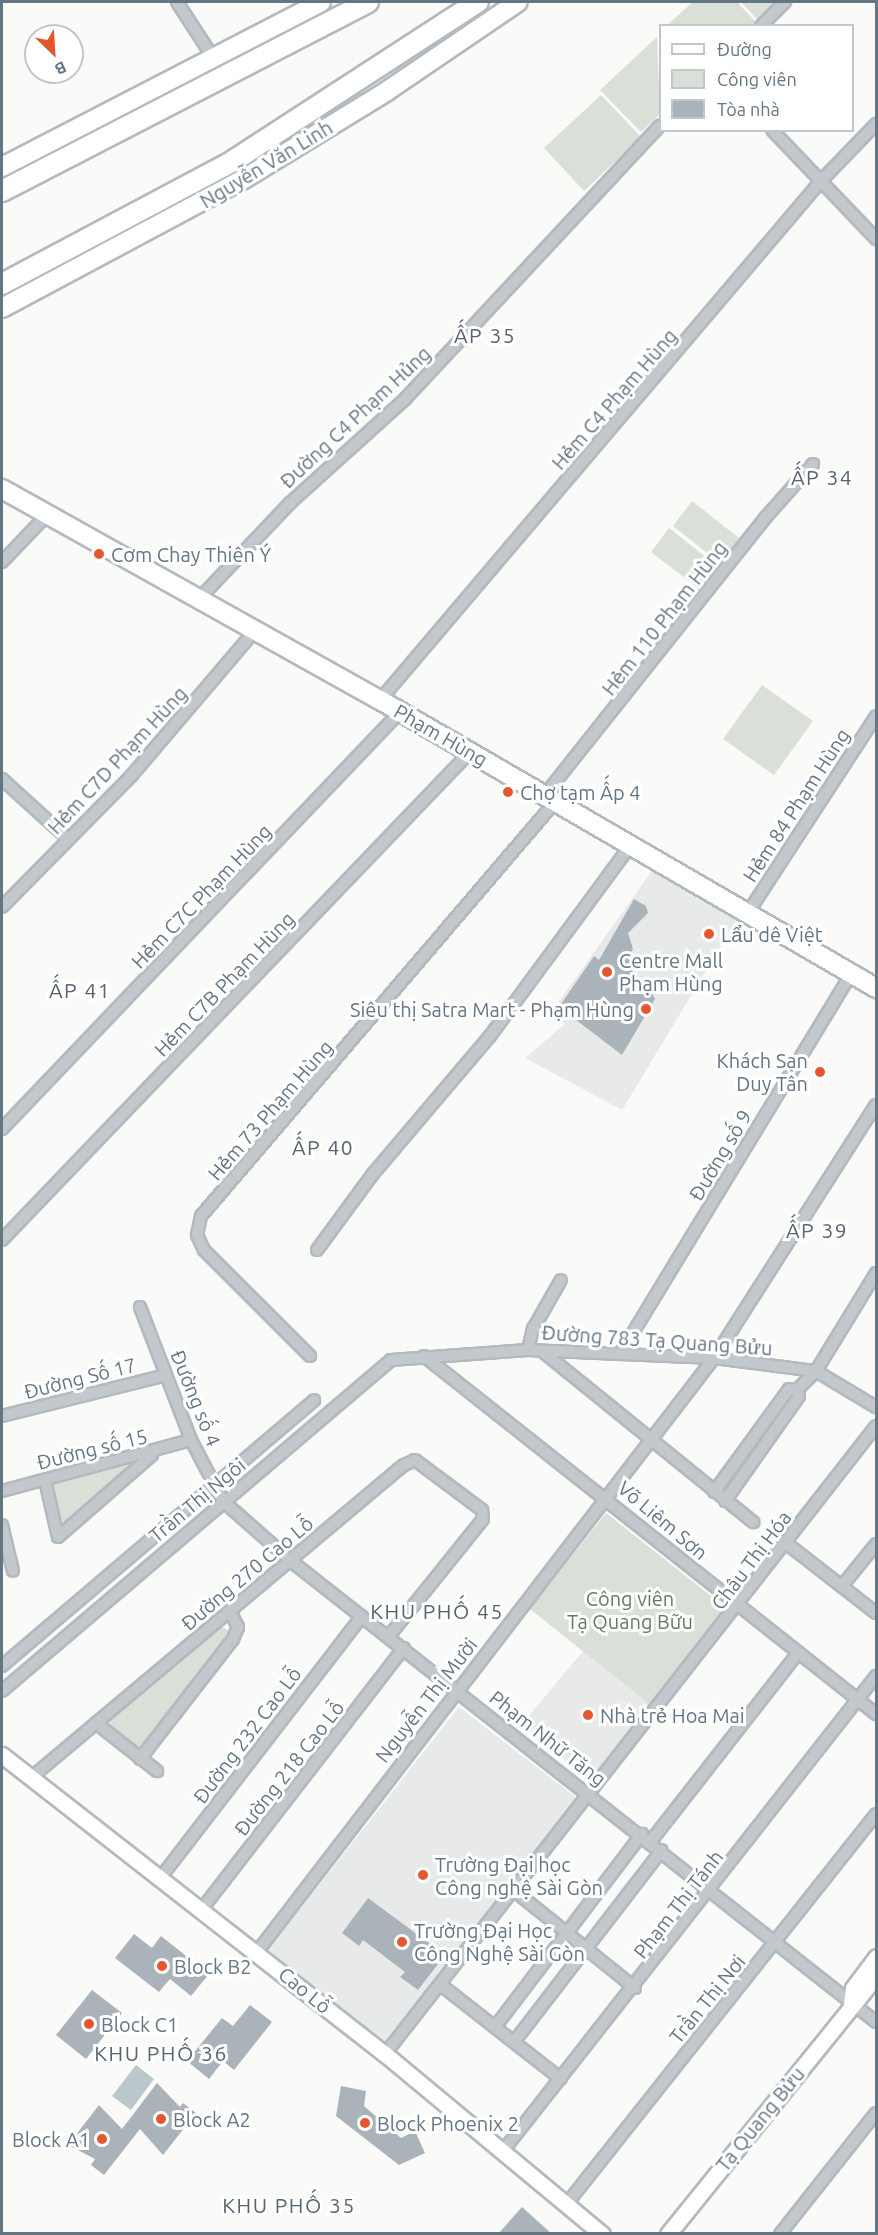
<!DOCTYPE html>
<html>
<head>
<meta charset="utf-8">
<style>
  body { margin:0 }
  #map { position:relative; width:878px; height:2235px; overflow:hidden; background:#fafaf8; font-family:Ubuntu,sans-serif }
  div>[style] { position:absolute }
  .built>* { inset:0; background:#e8e9e9 }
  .green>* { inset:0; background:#dadfd7 }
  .water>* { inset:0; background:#bbc7cb }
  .building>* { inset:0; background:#aab3b9 }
  .roads { filter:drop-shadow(2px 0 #b3babf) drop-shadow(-2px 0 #b3babf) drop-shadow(0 2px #b3babf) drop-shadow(0 -2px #b3babf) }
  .street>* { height:10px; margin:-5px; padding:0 5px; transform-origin:5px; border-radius:5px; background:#c3c8cc }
  .secondary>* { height:15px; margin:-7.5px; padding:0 7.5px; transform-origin:7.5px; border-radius:7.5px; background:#fff }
  .primary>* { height:18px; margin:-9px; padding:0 9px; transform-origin:9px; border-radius:9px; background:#fff }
  .highway>* { height:20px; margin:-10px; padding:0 10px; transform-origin:10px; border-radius:10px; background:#fff }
  .dots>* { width:16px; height:16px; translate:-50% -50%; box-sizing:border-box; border:3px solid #fff; border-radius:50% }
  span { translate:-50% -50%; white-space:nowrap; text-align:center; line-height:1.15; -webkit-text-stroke:6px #fff; paint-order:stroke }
  .street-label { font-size:20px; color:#657683 }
  .poi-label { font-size:20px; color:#657683 }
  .left { translate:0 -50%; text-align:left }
  .right { translate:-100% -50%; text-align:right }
  .park-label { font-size:20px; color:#687a64 }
  .neighbourhood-label { font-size:21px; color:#57646e; letter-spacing:1.5px }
  .frame { position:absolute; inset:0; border:3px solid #657683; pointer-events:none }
  .legend { position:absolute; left:659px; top:24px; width:195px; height:108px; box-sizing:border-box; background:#fff; border:2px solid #c1c8cd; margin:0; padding:8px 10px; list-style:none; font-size:18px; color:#657683 }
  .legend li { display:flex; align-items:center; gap:12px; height:30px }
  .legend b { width:30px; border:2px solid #c1c8cd }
  .north { position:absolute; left:24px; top:24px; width:60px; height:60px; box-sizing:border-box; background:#fff; border:2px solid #c1c8cd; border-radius:50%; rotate:155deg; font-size:16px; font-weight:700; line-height:24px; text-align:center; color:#657683 }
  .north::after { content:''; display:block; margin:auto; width:21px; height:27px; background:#e4572e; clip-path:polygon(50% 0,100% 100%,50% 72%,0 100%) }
</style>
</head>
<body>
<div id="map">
  <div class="built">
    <i style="clip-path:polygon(654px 868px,739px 916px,622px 1110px,525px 1058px,565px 1024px,550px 1014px)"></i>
    <i style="clip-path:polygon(583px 1651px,653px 1707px,592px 1783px,522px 1724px)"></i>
    <i style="clip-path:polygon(459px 1707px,578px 1799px,386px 2043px,268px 1950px)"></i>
  </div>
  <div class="green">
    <i style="clip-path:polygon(693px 2px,737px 2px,756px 22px,752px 26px,667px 25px)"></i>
    <i style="clip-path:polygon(741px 2px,781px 2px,760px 22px)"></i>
    <i style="clip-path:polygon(657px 37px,660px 114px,641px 132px,600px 90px)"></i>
    <i style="clip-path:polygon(601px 95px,641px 137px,584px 191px,544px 148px)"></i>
    <i style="clip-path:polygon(692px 501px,739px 538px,720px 563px,673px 526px)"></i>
    <i style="clip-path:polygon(669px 528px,716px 565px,698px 588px,651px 552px)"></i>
    <i style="clip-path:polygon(762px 685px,813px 721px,774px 775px,723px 739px)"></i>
    <i style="clip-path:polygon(134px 1463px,138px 1465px,59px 1533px,49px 1483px)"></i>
    <i style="clip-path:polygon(606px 1513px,730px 1611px,653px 1707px,530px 1609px)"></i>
    <i style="clip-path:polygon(221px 1627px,229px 1630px,229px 1637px,140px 1754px,108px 1729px,111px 1718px)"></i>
  </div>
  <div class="water">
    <i style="clip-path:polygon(136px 2065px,154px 2079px,131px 2110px,112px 2096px)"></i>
  </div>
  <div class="building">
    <i style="clip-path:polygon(634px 899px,646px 906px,648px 913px,628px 933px,633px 949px,628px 957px,636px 984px,651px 991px,655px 999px,622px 1055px,559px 1007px,594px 956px,599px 960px)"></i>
    <i style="clip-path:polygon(368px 1898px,445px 1955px,418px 1990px,400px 1977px,405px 1972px,363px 1940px,359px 1946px,342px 1933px)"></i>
    <i style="clip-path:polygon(134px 1934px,152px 1948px,161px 1936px,209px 1974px,191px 1996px,170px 1979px,159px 1992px,115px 1958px)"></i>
    <i style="clip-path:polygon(92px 1990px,122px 2013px,86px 2059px,56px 2035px)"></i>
    <i style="clip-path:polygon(250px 2005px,272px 2022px,234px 2070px,223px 2061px,209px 2079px,187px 2061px,222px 2018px,233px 2026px)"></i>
    <i style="clip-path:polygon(157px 2083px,180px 2107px,183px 2103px,196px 2113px,163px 2155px,140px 2129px,104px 2175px,91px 2165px,95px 2159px,68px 2145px,99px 2105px,122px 2129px)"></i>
    <i style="clip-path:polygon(341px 2086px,366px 2091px,364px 2106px,401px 2138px,415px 2131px,425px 2153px,399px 2165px,336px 2116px)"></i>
    <i style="clip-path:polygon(522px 2207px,552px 2234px,498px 2234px)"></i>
  </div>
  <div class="roads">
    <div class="street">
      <i style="left:177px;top:2px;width:68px;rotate:57deg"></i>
      <i style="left:761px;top:26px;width:34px;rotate:-45deg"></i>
      <i style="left:772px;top:130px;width:151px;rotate:46.3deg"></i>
      <i style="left:2px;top:562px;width:64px;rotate:-46.3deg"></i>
      <i style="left:197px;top:601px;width:135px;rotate:-46.5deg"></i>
      <i style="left:290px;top:503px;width:155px;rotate:-42.1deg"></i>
      <i style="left:405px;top:399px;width:374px;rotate:-47deg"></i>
      <i style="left:380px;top:700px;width:680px;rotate:-49.65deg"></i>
      <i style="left:820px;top:182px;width:81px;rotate:-46deg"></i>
      <i style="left:2px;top:779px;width:89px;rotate:42.3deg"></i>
      <i style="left:544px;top:796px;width:357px;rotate:-51.5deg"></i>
      <i style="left:766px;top:517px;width:71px;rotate:-48.4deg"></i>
      <i style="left:2px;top:907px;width:185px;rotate:-45.4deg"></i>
      <i style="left:132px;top:775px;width:187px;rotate:-49.6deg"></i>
      <i style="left:747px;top:914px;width:236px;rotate:-56.9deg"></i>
      <i style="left:2px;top:1129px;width:576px;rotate:-46.34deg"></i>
      <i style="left:2px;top:1240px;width:676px;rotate:-46.2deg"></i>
      <i style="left:317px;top:1250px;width:93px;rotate:-53.7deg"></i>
      <i style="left:372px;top:1175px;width:182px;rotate:-49.7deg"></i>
      <i style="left:490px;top:1036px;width:236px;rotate:-53.6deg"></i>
      <i style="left:140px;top:1307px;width:142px;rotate:69deg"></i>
      <i style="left:191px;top:1440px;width:69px;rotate:62.3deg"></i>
      <i style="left:223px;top:1501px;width:91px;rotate:41.4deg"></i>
      <i style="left:291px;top:1561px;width:745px;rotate:38.24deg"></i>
      <i style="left:528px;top:1350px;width:22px;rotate:-77deg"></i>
      <i style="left:533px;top:1329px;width:56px;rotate:-60.3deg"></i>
      <i style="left:542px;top:1351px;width:272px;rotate:39deg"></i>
      <i style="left:620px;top:1354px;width:445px;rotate:-58.7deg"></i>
      <i style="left:310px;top:1356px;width:150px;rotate:-135deg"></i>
      <i style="left:204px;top:1250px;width:17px;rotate:-115deg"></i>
      <i style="left:197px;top:1235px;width:19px;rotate:-78deg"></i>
      <i style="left:201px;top:1216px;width:545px;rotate:-49.47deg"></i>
      <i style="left:424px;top:1356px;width:577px;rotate:38.38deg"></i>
      <i style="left:797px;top:1390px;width:27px;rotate:-45deg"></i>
      <i style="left:816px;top:1371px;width:115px;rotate:-58.5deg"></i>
      <i style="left:2px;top:1416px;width:169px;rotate:-14deg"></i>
      <i style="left:45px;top:1480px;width:58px;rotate:77.2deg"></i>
      <i style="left:58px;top:1537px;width:125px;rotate:-41.1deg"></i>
      <i style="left:2px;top:1491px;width:196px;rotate:-15.1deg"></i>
      <i style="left:714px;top:1492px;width:127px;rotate:-53.9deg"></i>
      <i style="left:789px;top:1389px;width:8px;rotate:7deg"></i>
      <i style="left:725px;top:1501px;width:128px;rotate:-54.8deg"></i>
      <i style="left:799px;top:1396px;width:6px;rotate:-108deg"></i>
      <i style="left:2px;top:1525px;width:47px;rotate:76.6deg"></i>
      <i style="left:786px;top:1543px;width:114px;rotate:37.9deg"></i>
      <i style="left:842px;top:1586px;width:54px;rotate:-51deg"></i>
      <i style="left:2px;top:1666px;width:410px;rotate:-40.4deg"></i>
      <i style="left:2px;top:1691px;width:511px;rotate:-40.39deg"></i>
      <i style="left:391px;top:1360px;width:137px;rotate:-4.2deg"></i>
      <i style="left:528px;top:1350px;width:186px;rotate:2.5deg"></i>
      <i style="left:714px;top:1358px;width:103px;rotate:7.3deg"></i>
      <i style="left:816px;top:1371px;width:70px;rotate:31deg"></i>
      <i style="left:96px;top:1723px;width:78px;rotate:38.2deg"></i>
      <i style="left:140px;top:1759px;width:152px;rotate:-52.2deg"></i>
      <i style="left:233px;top:1639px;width:13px;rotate:-67deg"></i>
      <i style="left:238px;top:1627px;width:18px;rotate:-117deg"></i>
      <i style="left:33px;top:1776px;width:484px;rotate:-40deg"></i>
      <i style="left:404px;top:1465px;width:12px;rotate:-24deg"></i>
      <i style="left:415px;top:1460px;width:84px;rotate:36.7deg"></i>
      <i style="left:482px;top:1510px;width:9px;rotate:84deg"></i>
      <i style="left:483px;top:1519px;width:150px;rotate:128.8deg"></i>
      <i style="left:651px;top:1841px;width:239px;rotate:-52deg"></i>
      <i style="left:161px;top:1877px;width:329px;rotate:-52.4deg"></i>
      <i style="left:516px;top:1892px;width:153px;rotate:38.9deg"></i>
      <i style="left:202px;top:1909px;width:330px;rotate:-52.3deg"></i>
      <i style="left:257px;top:1952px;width:749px;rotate:-52.43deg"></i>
      <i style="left:714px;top:1358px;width:300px;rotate:-57.4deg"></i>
      <i style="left:441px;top:1985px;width:152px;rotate:38.1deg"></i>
      <i style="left:495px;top:2027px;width:243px;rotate:-52.7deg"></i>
      <i style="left:514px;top:2042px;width:242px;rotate:-52.4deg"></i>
      <i style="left:385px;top:2054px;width:797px;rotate:-51.98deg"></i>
      <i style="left:503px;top:2151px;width:604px;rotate:-51.86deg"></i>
      <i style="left:565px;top:2206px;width:500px;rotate:-51.57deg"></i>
      <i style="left:780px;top:2234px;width:154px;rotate:-51.6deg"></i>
    </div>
    <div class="secondary">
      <i style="left:2px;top:1755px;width:486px;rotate:38deg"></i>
      <i style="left:385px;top:2054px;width:282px;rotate:39.7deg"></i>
      <i style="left:851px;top:2004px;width:16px;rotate:-83deg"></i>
      <i style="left:853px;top:1988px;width:39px;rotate:-53deg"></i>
      <i style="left:668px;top:2234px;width:331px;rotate:-51.1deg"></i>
    </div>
    <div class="primary">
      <i style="left:2px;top:167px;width:359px;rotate:-27.3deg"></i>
      <i style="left:2px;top:308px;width:272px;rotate:-28.1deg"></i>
      <i style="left:242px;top:180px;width:170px;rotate:-31.5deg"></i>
      <i style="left:387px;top:91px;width:158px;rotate:-34.2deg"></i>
      <i style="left:2px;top:489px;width:433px;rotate:29.2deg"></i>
      <i style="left:380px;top:700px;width:574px;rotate:30.14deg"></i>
    </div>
    <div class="highway">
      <i style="left:2px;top:191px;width:412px;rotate:-27.3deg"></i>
      <i style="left:2px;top:284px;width:262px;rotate:-28deg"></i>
      <i style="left:233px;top:161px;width:292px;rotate:-33deg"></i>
    </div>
  </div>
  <div class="dots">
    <i style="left:99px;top:554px;background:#e4572e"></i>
    <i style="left:508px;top:792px;background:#e4572e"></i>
    <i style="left:709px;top:934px;background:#e4572e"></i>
    <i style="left:607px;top:972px;background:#e4572e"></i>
    <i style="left:646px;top:1009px;background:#e4572e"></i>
    <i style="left:820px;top:1072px;background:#e4572e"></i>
    <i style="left:588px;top:1715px;background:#e4572e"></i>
    <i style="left:423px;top:1875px;background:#e4572e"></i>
    <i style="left:402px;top:1942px;background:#e4572e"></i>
    <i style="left:162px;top:1966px;background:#e4572e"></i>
    <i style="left:89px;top:2024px;background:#e4572e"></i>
    <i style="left:161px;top:2119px;background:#e4572e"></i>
    <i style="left:365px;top:2123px;background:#e4572e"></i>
    <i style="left:102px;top:2139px;background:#e4572e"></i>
  </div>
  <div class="street-label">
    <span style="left:266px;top:164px;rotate:-31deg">Nguyễn Văn Linh</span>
    <span style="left:614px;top:399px;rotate:-49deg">Hẻm C4 Phạm Hùng</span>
    <span style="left:355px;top:417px;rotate:-43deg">Đường C4 Phạm Hủng</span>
    <span style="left:664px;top:618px;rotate:-52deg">Hẻm 110 Phạm Hùng</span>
    <span style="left:441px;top:735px;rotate:30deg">Phạm Hùng</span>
    <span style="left:117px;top:760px;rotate:-47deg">Hẻm C7D Phạm Hùng</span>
    <span style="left:796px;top:805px;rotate:-57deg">Hẻm 84 Phạm Hùng</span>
    <span style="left:201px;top:896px;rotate:-46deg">Hẻm C7C Phạm Hùng</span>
    <span style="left:224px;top:984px;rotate:-46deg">Hẻm C7B Phạm Hùng</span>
    <span style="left:270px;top:1110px;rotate:-49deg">Hẻm 73 Phạm Hùng</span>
    <span style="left:720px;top:1155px;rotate:-59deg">Đường số 9</span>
    <span style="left:657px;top:1340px;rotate:4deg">Đường 783 Tạ Quang Bửu</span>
    <span style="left:80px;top:1378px;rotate:-14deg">Đường Số 17</span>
    <span style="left:196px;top:1398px;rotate:68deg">Đường số 4</span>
    <span style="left:92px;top:1449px;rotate:-14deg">Đường số 15</span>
    <span style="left:197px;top:1500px;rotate:-40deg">Trần Thị Ngôi</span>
    <span style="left:663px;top:1520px;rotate:40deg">Võ Liêm Sơn</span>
    <span style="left:751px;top:1560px;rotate:-53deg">Châu Thị Hóa</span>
    <span style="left:247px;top:1573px;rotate:-40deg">Đường 270 Cao Lỗ</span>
    <span style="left:426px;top:1700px;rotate:-52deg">Nguyễn Thị Mười</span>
    <span style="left:247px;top:1735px;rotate:-53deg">Đường 232 Cao Lỗ</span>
    <span style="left:548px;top:1738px;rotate:38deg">Phạm Nhữ Tăng</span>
    <span style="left:289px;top:1768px;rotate:-52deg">Đường 218 Cao Lỗ</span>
    <span style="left:678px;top:1904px;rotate:-52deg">Phạm Thị Tánh</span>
    <span style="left:305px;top:1990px;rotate:39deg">Cao Lỗ</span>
    <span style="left:707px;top:1999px;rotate:-51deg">Trần Thị Nơi</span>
    <span style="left:760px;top:2119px;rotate:-51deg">Tạ Quang Bửu</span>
  </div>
  <div class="poi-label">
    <span class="left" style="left:111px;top:554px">Cơm Chay Thiên Ý</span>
    <span class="left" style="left:520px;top:792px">Chợ tạm Ấp 4</span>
    <span class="left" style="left:721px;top:934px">Lẩu dê Việt</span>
    <span class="left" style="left:619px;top:972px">Centre Mall<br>Phạm Hùng</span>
    <span class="right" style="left:634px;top:1009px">Siêu thị Satra Mart - Phạm Hùng</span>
    <span class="right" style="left:808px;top:1072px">Khách Sạn<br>Duy Tân</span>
    <span class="left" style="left:600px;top:1715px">Nhà trẻ Hoa Mai</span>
    <span class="left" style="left:435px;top:1876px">Trường Đại học<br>Công nghệ Sài Gòn</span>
    <span class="left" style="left:414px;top:1942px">Trường Đại Học<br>Công Nghệ Sài Gòn</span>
    <span class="left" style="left:174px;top:1966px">Block B2</span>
    <span class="left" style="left:101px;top:2024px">Block C1</span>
    <span class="left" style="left:173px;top:2119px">Block A2</span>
    <span class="left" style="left:377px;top:2123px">Block Phoenix 2</span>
    <span class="right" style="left:90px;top:2139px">Block A1</span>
  </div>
  <div class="park-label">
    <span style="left:630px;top:1610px">Công viên<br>Tạ Quang Bữu</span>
  </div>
  <div class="neighbourhood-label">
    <span style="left:485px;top:335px">ẤP 35</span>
    <span style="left:822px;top:477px">ẤP 34</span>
    <span style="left:80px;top:990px">ẤP 41</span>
    <span style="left:323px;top:1147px">ẤP 40</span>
    <span style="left:817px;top:1230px">ẤP 39</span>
    <span style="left:437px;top:1611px">KHU PHỐ 45</span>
    <span style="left:161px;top:2053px">KHU PHỐ 36</span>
    <span style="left:289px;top:2205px">KHU PHỐ 35</span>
  </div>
  <div class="frame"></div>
  <ul class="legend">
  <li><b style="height:8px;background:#fff"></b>Đường</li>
  <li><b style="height:16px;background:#dadfd7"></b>Công viên</li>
  <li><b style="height:16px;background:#aab3b9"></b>Tòa nhà</li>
  </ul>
  <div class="north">B</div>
</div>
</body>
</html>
